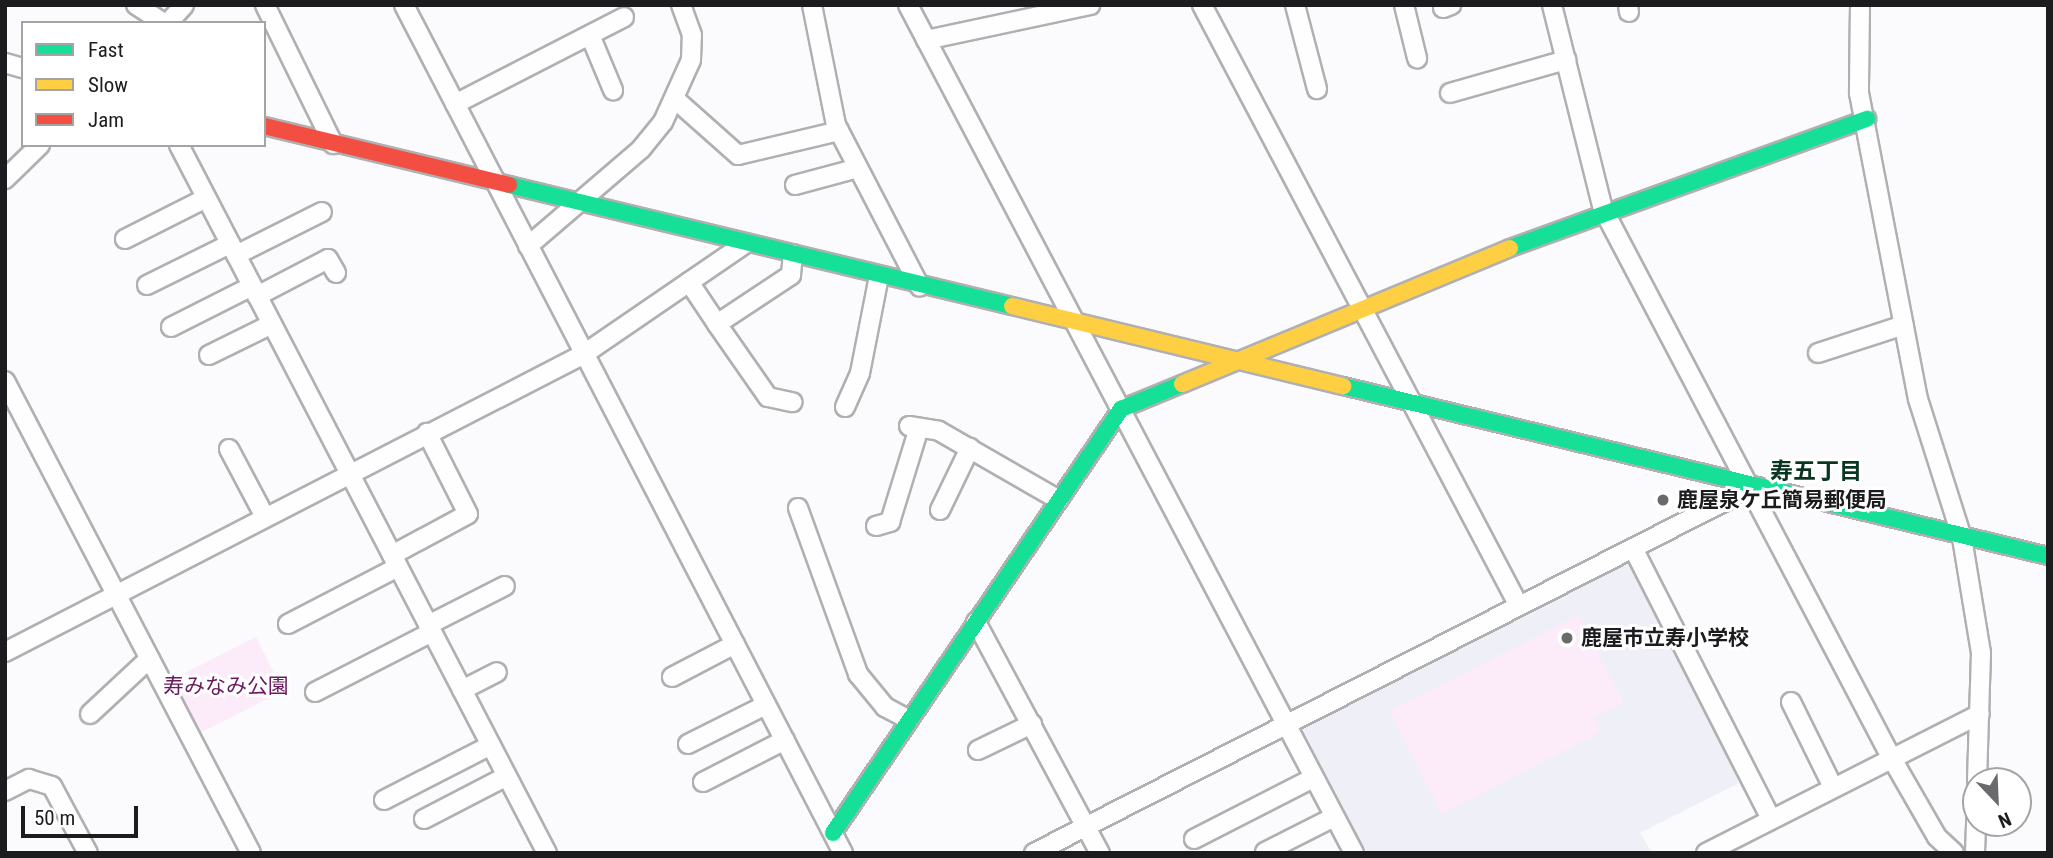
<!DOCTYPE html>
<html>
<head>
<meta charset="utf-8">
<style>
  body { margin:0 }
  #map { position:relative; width:2053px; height:858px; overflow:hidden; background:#fbfbfd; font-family:"Roboto Condensed","Noto Sans JP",sans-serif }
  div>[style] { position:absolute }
  .built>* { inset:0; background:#efeff8 }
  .green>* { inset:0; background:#fcebf8 }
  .roads { filter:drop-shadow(2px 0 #b0b0b2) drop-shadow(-2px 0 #b0b0b2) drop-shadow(0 2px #b0b0b2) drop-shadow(0 -2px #b0b0b2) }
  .street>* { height:18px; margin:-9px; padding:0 9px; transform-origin:9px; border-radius:9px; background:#fefeff }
  .fast>* { height:16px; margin:-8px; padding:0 8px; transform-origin:8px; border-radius:8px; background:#16e098 }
  .slow>* { height:16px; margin:-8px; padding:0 8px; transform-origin:8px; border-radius:8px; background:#ffcf43 }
  .jam>* { height:16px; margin:-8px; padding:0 8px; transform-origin:8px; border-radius:8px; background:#f24e42 }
  .dots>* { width:19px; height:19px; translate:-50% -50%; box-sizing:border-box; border:4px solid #fff; border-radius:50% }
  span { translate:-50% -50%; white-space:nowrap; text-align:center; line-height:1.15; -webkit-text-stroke:6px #fff; paint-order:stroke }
  .poi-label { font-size:21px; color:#1c1c1e; font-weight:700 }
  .left { translate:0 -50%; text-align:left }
  .park-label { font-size:21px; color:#6a1a5d }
  .neighbourhood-label { font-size:23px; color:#093622; font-weight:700 }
  .frame { position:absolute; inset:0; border:7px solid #1c1c1e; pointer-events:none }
  .legend { position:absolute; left:21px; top:21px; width:245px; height:126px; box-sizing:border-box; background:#fff; border:2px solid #a4a4a5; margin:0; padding:9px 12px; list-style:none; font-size:21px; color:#1c1c1e }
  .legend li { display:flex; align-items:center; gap:14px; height:35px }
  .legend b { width:35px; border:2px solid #a4a4a5 }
  .north { position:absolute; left:1962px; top:767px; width:70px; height:70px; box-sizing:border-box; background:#fff; border:2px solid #a4a4a5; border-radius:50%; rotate:157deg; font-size:19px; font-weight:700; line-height:28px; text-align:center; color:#1c1c1e }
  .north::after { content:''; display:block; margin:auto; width:24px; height:32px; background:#6a6a6c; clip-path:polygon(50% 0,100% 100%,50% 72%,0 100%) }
  .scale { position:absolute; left:21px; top:806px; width:117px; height:32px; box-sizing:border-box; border:4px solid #1c1c1e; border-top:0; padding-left:9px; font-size:21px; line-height:24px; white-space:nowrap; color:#1c1c1e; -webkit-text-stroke:5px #fff; paint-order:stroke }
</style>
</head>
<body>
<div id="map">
  <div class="built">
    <i style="clip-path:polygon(1630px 555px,1739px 783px,1640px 833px,1652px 853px,1367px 853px,1299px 722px)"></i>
  </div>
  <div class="green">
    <i style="clip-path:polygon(1579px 615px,1624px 703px,1594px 718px,1600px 732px,1442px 814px,1389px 711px)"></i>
    <i style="clip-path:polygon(256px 637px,283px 691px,196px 735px,169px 681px)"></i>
  </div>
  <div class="roads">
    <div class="street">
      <i style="left:136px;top:5px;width:33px;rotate:33deg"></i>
      <i style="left:265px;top:5px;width:155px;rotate:63.9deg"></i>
      <i style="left:404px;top:5px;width:955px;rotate:62.63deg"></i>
      <i style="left:812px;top:5px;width:122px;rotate:78.7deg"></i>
      <i style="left:836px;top:125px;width:182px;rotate:62.6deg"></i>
      <i style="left:908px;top:5px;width:958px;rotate:62.26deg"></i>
      <i style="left:1202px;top:5px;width:679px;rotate:62.19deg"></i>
      <i style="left:1295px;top:5px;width:87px;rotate:75.3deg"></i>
      <i style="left:1404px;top:5px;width:55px;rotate:76.2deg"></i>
      <i style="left:1552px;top:5px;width:210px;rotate:76deg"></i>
      <i style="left:1603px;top:209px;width:619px;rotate:62.28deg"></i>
      <i style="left:1891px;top:757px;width:92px;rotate:60.1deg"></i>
      <i style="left:1937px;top:837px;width:23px;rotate:43deg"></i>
      <i style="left:1628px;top:5px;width:7px;rotate:82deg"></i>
      <i style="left:1860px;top:5px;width:88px;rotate:90.7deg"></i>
      <i style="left:1859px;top:93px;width:312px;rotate:79.1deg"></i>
      <i style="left:1918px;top:399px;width:146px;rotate:72.4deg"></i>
      <i style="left:1962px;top:538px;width:117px;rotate:80.6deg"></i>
      <i style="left:1981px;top:653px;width:128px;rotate:91.8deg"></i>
      <i style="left:1443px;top:8px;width:9px;rotate:-21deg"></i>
      <i style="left:168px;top:23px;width:24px;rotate:-48deg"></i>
      <i style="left:590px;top:35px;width:60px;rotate:67.3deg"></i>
      <i style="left:926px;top:40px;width:168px;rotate:-12deg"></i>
      <i style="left:5px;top:63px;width:19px;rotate:16deg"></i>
      <i style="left:1450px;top:93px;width:121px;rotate:-15.9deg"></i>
      <i style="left:676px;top:100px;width:83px;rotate:41.6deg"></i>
      <i style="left:738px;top:155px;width:104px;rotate:-13.4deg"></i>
      <i style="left:455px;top:104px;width:190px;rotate:-27.2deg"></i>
      <i style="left:179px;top:145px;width:798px;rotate:62.54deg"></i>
      <i style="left:5px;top:179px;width:49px;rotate:-44.2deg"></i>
      <i style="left:795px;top:185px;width:65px;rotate:-15.1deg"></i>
      <i style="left:125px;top:239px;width:91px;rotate:-26.8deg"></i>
      <i style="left:528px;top:246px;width:149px;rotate:-40.6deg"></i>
      <i style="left:641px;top:149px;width:35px;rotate:-51deg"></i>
      <i style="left:663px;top:122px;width:68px;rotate:-65.7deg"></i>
      <i style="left:691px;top:60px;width:25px;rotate:-88deg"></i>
      <i style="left:692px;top:35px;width:32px;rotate:-110deg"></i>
      <i style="left:236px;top:255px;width:96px;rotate:-26.6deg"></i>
      <i style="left:689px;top:282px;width:50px;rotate:56.3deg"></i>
      <i style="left:717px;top:324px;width:89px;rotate:-33.5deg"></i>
      <i style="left:791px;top:275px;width:21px;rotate:-85deg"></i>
      <i style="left:147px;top:285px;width:93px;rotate:-26.3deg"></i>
      <i style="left:257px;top:296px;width:80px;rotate:-27.5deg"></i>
      <i style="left:328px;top:259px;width:16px;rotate:60deg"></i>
      <i style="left:717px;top:324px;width:89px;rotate:55.1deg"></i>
      <i style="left:768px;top:397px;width:25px;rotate:12deg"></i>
      <i style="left:171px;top:327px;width:91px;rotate:-26.8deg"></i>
      <i style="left:1818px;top:353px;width:90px;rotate:-18deg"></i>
      <i style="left:209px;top:355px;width:70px;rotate:-26.2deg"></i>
      <i style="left:5px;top:381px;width:532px;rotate:62.47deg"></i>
      <i style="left:845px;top:407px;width:37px;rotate:-66deg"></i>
      <i style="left:860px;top:373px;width:99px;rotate:-78.9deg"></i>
      <i style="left:909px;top:426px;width:30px;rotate:9deg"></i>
      <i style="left:939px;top:431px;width:138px;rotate:29.9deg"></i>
      <i style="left:229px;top:449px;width:77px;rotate:62.1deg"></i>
      <i style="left:798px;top:508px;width:177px;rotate:70.1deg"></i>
      <i style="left:858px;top:674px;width:43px;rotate:50.7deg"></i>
      <i style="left:885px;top:707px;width:27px;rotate:28deg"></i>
      <i style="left:940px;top:510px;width:69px;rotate:-64.2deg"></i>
      <i style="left:876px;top:526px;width:15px;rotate:-16deg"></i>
      <i style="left:890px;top:522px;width:98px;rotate:-72.9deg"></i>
      <i style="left:1633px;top:548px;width:304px;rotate:63deg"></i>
      <i style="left:392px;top:555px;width:86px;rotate:-28.3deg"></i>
      <i style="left:468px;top:514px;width:91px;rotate:-116.8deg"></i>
      <i style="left:976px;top:622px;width:262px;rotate:61.8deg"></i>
      <i style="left:288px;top:624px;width:124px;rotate:-27.4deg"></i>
      <i style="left:428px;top:625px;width:86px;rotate:-26.9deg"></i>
      <i style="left:5px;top:652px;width:651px;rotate:-27.23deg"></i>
      <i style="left:584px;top:354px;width:196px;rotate:-34.4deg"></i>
      <i style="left:672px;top:677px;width:71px;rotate:-27.6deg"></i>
      <i style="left:462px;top:690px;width:39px;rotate:-27deg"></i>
      <i style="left:315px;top:692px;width:131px;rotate:-27.1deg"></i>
      <i style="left:1791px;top:702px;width:95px;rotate:63.7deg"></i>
      <i style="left:90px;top:714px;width:81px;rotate:-43deg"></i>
      <i style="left:688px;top:744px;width:87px;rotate:-26.6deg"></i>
      <i style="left:978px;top:750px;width:60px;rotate:-25.7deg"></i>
      <i style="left:703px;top:782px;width:92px;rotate:-27.1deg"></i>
      <i style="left:5px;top:791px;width:27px;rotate:-27deg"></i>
      <i style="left:29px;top:779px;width:24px;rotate:17deg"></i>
      <i style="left:52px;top:786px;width:76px;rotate:61.8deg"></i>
      <i style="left:384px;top:800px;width:120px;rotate:-27.2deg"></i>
      <i style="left:424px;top:819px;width:93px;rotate:-27.4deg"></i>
      <i style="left:1194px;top:839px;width:134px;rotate:-27.1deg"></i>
      <i style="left:1265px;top:852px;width:77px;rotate:-26.9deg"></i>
      <i style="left:1034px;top:853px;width:807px;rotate:-26.98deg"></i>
      <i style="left:1706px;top:853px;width:307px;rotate:-26.9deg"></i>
      <i style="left:1975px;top:853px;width:36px;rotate:-88deg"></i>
    </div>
    <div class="fast">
      <i style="left:509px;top:185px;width:517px;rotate:13.53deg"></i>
      <i style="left:1510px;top:248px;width:380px;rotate:-19.9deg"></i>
      <i style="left:1343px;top:386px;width:725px;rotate:13.56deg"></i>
      <i style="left:833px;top:833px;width:513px;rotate:-55.81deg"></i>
      <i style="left:1121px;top:409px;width:66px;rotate:-22.3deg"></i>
    </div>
    <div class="slow">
      <i style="left:1012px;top:306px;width:341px;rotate:13.6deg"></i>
      <i style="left:1182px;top:384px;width:355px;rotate:-22.5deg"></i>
    </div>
    <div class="jam">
      <i style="left:264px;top:126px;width:252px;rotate:13.5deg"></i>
    </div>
  </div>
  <div class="dots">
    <i style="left:1663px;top:500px;background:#6a6a6c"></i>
    <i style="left:1567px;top:638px;background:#6a6a6c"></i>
  </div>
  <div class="poi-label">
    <span class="left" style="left:1677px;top:500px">鹿屋泉ケ丘簡易郵便局</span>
    <span class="left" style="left:1581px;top:638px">鹿屋市立寿小学校</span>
  </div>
  <div class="park-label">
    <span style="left:226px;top:686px">寿みなみ公園</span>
  </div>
  <div class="neighbourhood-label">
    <span style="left:1816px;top:472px">寿五丁目</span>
  </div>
  <div class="frame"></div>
  <ul class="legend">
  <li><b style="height:9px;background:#16e098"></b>Fast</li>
  <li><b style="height:9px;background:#ffcf43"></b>Slow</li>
  <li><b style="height:9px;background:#f24e42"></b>Jam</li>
  </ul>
  <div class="north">N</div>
  <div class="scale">50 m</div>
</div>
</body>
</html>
